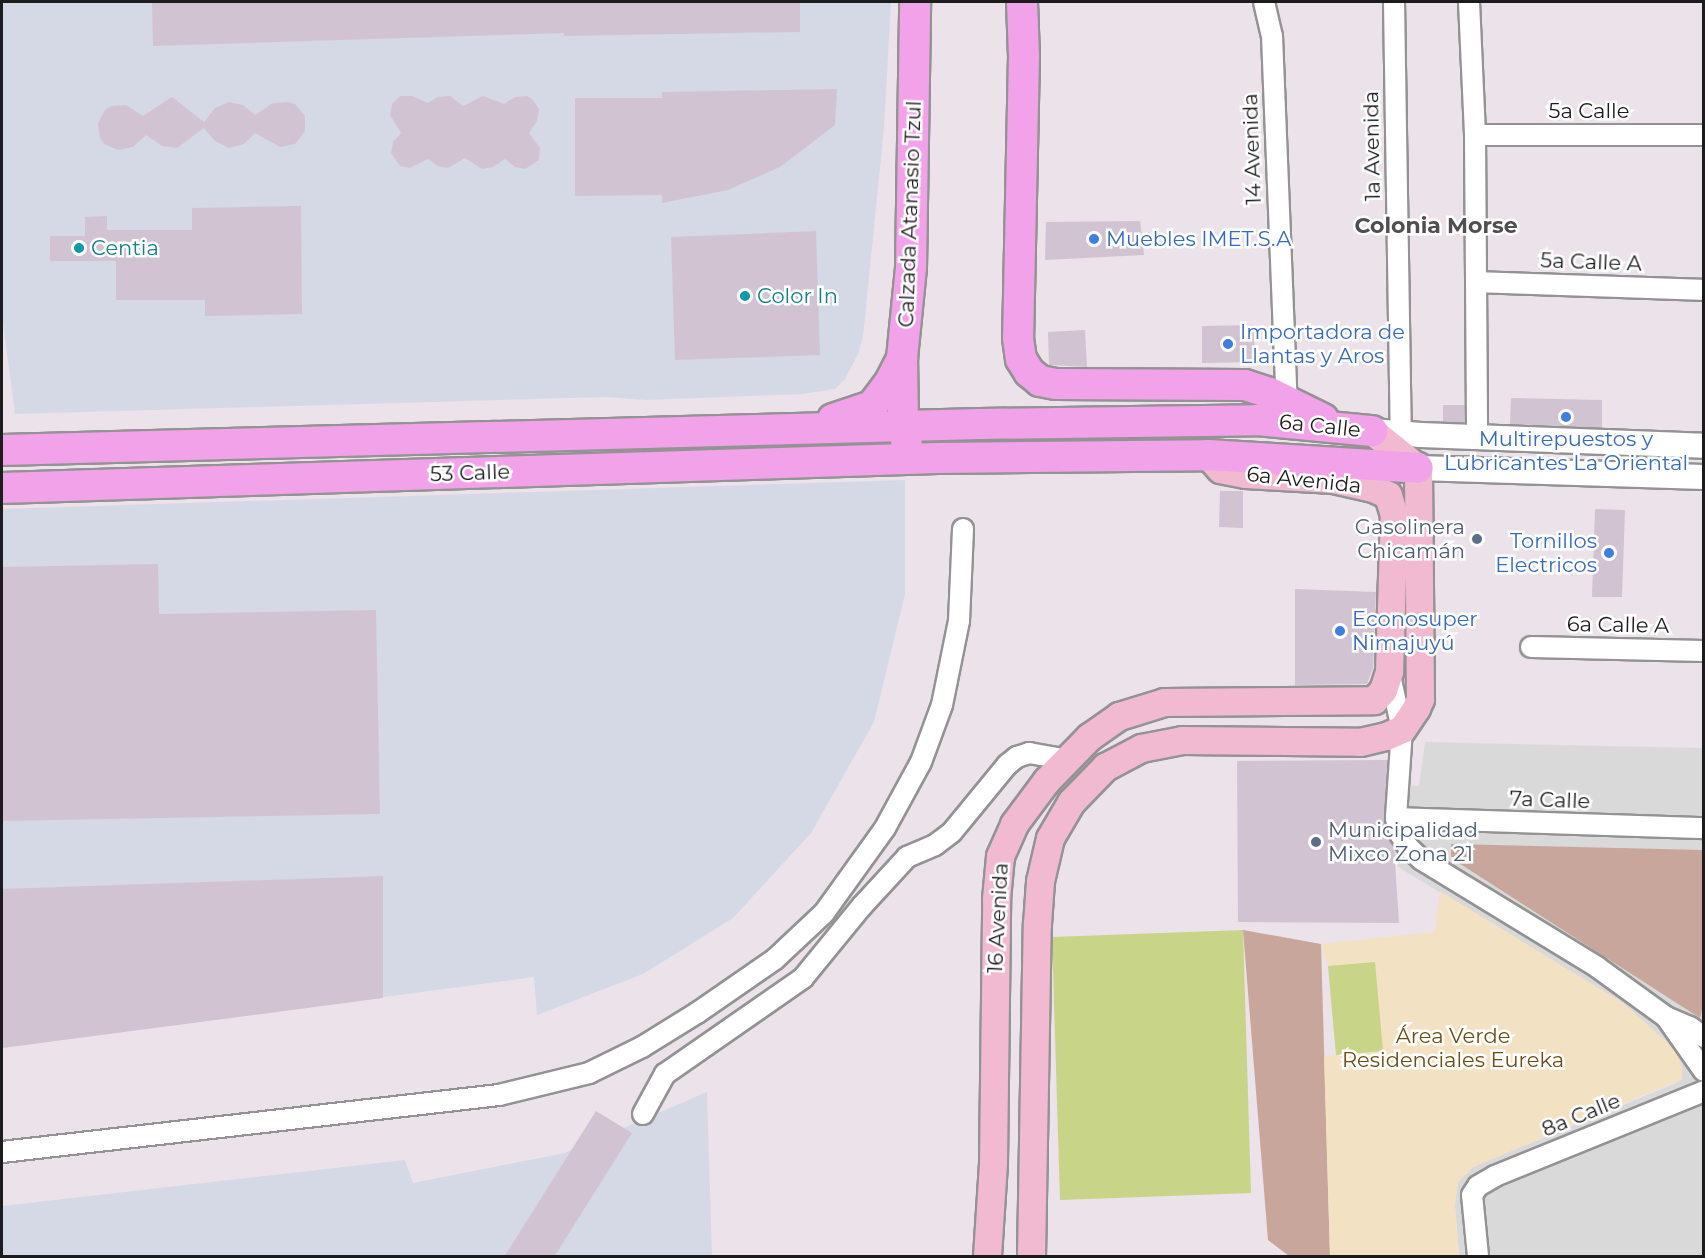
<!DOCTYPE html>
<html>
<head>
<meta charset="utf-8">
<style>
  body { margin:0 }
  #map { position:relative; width:1705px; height:1258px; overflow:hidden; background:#ece2ea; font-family:Montserrat,sans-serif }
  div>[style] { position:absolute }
  .residential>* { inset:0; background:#d9d9da }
  .industrial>* { inset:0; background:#d5d9e5 }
  .forest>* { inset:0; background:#c8a69b }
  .park>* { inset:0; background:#f3e1c3 }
  .pitch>* { inset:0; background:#c8d488 }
  .building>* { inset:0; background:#d2c3d2 }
  .roads { filter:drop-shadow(2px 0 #939393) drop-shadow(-2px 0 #939393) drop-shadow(0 2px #939393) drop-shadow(0 -2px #939393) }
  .minor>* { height:20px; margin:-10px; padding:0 10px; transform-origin:10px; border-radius:10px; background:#fff }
  .tertiary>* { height:24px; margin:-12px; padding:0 12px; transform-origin:12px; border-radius:12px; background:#fff }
  .secondary>* { height:27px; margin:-13.5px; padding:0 13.5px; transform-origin:13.5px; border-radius:13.5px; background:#f2bad1 }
  .primary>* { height:30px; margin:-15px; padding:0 15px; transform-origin:15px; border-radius:15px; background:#f2a2e9 }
  .dots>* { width:16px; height:16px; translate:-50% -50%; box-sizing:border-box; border:3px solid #fff; border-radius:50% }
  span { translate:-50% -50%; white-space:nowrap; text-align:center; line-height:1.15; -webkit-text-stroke:5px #fff; paint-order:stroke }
  .street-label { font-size:21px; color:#1c1c1c }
  .shop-label { font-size:21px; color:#366cbe }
  .left { translate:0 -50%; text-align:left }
  .right { translate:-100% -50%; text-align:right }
  .culture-label { font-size:21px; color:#0d838f }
  .service-label { font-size:21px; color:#4e5e75 }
  .park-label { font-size:21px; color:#6e4d16 }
  .neighbourhood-label { font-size:22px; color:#4f4f4f; font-weight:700 }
  .frame { position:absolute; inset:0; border:3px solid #1c1c1c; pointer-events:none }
</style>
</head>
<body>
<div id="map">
  <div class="residential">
    <i style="clip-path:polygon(1425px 742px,1703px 748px,1703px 1256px,1459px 1256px,1455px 1205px,1458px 1182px,1473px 1167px,1674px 1084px,1682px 1079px,1623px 1003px,1403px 870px,1383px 854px,1377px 785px,1419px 786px)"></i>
  </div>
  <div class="industrial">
    <i style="clip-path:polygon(2px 2px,891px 2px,884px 128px,863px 337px,858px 354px,845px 379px,835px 389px,802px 394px,646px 400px,606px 397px,15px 414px,2px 315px)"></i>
    <i style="clip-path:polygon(905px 480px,905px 594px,874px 722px,811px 833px,733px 918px,643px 974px,537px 1015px,534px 977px,2px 1048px,2px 509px)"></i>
    <i style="clip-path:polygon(707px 1092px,712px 1256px,2px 1256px,2px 1206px,405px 1160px,413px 1183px,565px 1153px)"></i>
  </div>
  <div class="forest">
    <i style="clip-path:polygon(1451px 844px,1703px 850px,1704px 1001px,1700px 1018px,1451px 858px)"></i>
    <i style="clip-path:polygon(1243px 930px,1321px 944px,1330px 1256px,1289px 1256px,1268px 1240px)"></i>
  </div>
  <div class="park">
    <i style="clip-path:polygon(1440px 891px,1623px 1003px,1674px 1048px,1682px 1066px,1682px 1079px,1473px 1167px,1458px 1182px,1455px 1205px,1459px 1256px,1330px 1256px,1324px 1056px,1336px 1055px,1328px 966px,1321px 944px,1435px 932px)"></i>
  </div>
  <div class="pitch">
    <i style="clip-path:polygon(1243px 930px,1251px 1193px,1060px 1200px,1052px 937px)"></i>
    <i style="clip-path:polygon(1375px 962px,1383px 1051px,1336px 1055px,1328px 966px)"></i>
  </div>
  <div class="building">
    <i style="clip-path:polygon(152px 2px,800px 2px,800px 32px,564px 36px,564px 33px,153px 46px)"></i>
    <i style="clip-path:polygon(837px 89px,835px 125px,780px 167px,728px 190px,662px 203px,662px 195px,575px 196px,575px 98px,662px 98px,662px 92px)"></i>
    <i style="clip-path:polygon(400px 96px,412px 96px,428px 103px,438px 97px,450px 96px,463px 106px,483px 96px,504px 104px,515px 97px,527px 96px,532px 99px,539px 109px,537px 121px,529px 133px,540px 148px,539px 160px,525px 169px,515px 167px,505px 159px,493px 167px,482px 169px,465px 158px,448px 168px,438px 166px,428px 159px,410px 168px,400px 166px,391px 153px,393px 142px,401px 133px,390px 115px,392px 104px)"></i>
    <i style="clip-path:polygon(172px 97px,204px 122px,215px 108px,229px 102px,243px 105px,255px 115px,273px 103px,288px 102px,295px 104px,305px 116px,305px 131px,295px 144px,280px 147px,255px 133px,244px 144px,229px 148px,215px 141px,204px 128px,177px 148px,162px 146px,146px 135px,133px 147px,118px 150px,104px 144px,100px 138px,98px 123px,105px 110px,111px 106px,126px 105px,143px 116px)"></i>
    <i style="clip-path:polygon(301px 206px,302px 314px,205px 316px,205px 300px,116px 300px,116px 261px,50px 261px,50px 236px,85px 236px,85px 217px,107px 216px,107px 230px,192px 230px,192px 208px)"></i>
    <i style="clip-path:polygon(1140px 221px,1144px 255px,1045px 260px,1046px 222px)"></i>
    <i style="clip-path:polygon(816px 231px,820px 355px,675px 360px,671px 237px)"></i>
    <i style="clip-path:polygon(1254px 325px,1255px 362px,1202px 363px,1202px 326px)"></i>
    <i style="clip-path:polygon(1085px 330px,1087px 367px,1049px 365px,1048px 332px)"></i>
    <i style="clip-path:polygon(1511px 398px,1602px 400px,1602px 428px,1510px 424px)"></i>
    <i style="clip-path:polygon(1443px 405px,1465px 405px,1465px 422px,1443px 422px)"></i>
    <i style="clip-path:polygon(1220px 491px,1243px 491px,1243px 528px,1219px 527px)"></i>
    <i style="clip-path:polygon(1595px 509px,1625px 510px,1622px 597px,1592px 597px)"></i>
    <i style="clip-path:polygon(158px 564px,159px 614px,376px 610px,380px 814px,2px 821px,2px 567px)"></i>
    <i style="clip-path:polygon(1295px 589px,1376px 592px,1373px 668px,1367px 684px,1295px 685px)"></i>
    <i style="clip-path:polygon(1388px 760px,1384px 818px,1388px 837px,1394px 848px,1399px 923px,1238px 922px,1237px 761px)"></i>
    <i style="clip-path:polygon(383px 876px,383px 998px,2px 1048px,2px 889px)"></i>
    <i style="clip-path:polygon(596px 1111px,632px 1133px,554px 1257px,504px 1257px)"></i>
  </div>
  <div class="roads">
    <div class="minor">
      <i style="left:1264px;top:2px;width:35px;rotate:77deg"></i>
      <i style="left:1272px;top:36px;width:367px;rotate:87.7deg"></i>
      <i style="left:1394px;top:2px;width:431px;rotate:89.1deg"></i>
      <i style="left:1469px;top:2px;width:133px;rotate:87.4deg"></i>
      <i style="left:1475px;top:135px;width:302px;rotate:89.6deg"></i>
      <i style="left:1475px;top:135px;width:229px"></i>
      <i style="left:1477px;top:282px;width:227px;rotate:2deg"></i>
      <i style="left:1531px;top:647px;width:173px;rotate:1.3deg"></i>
      <i style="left:1389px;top:671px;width:59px;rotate:77.4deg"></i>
      <i style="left:1402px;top:729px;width:89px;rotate:93.9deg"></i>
      <i style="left:1396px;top:818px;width:16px;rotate:76deg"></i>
      <i style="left:1400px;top:834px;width:15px;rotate:58deg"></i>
      <i style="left:1408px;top:847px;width:19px;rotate:43deg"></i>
      <i style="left:1422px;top:860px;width:205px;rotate:31.4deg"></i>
      <i style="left:1597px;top:967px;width:85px;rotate:35.9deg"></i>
      <i style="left:1666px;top:1017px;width:26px;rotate:23deg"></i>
      <i style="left:1690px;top:1027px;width:17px;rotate:36deg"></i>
      <i style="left:1396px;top:818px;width:308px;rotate:1.9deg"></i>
      <i style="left:1666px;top:1017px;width:66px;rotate:54.9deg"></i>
      <i style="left:643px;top:1114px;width:46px;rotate:-61.2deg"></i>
      <i style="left:665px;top:1074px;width:168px;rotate:-34.8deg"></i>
      <i style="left:803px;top:978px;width:93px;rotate:-50.7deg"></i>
      <i style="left:862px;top:906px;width:67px;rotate:-47.4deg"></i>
      <i style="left:907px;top:857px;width:30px;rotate:-23deg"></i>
      <i style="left:935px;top:845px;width:21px;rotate:-37deg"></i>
      <i style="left:952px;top:832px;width:87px;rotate:-50.6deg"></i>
      <i style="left:1007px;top:765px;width:13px;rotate:-39deg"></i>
      <i style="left:1017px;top:757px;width:13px;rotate:-18deg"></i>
      <i style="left:1029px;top:753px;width:39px;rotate:10deg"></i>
      <i style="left:2px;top:1152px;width:500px;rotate:-6.54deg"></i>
      <i style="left:499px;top:1095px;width:93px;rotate:-13.7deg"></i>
      <i style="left:589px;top:1073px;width:59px;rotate:-26.1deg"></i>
      <i style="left:642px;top:1047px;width:65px;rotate:-31.7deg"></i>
      <i style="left:697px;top:1013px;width:95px;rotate:-34.7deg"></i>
      <i style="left:775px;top:959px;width:67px;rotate:-43.2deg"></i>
      <i style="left:824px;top:913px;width:105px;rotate:-54.3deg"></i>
      <i style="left:885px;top:828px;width:75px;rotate:-61.4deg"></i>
      <i style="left:921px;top:762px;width:61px;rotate:-69.8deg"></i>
      <i style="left:942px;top:705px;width:86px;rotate:-78.6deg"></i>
      <i style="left:959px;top:621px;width:92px;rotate:-87.5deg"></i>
      <i style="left:1478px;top:1256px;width:61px;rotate:-95.6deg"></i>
      <i style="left:1472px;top:1195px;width:11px;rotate:-56deg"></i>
      <i style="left:1478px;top:1186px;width:20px;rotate:-30deg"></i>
      <i style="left:1495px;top:1176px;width:226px;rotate:-22.1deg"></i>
    </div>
    <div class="tertiary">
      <i style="left:1372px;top:431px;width:49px;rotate:4.7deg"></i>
      <i style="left:1421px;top:435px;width:283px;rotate:2.2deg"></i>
      <i style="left:1418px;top:468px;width:286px;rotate:1.8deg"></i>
    </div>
    <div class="secondary">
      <i style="left:987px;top:1256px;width:94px;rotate:-86.3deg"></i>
      <i style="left:993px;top:1162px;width:263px;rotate:-89.3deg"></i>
      <i style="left:996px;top:899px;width:43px;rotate:-84.7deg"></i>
      <i style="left:1000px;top:856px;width:35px;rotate:-66deg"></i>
      <i style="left:1014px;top:824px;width:54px;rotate:-53.3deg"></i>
      <i style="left:1046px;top:781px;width:62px;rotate:-45.7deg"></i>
      <i style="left:1089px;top:737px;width:37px;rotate:-35deg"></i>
      <i style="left:1119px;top:716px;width:47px;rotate:-17.3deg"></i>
      <i style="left:1164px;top:702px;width:210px;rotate:-0.5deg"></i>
      <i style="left:1374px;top:700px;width:13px;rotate:-48deg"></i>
      <i style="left:1383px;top:690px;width:20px;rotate:-72deg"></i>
      <i style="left:1389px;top:671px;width:156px;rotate:-88.2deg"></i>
      <i style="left:1394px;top:515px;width:21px;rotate:-107deg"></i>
      <i style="left:1388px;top:495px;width:17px;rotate:-155deg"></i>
      <i style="left:1373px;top:488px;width:41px;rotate:-167.3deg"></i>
      <i style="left:1333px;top:479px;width:88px;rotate:-176.7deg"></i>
      <i style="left:1245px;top:474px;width:25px;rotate:-169deg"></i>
      <i style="left:1220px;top:469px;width:18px;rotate:-131deg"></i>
      <i style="left:1031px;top:1256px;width:332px;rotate:-89deg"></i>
      <i style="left:1037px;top:924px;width:43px;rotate:-86deg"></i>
      <i style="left:1040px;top:881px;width:44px;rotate:-76.9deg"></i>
      <i style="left:1050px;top:838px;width:42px;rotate:-59.7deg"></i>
      <i style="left:1071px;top:802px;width:49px;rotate:-45.8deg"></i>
      <i style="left:1105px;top:767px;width:41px;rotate:-27.8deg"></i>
      <i style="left:1141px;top:748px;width:42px;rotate:-11deg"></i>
      <i style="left:1182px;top:740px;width:178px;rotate:0.6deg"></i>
      <i style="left:1360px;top:742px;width:27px;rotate:-13deg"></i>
      <i style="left:1386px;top:736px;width:17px;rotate:-24deg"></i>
      <i style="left:1402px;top:729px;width:25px;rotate:-56deg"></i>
      <i style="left:1416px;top:708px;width:10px;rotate:-66deg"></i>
      <i style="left:1420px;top:699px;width:231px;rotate:-90.5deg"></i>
      <i style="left:1418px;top:468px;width:59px;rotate:-141.2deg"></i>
    </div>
    <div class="primary">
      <i style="left:1022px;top:2px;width:54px;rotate:87.9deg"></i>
      <i style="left:1024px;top:56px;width:282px;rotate:91.2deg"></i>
      <i style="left:1018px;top:338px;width:21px;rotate:82deg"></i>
      <i style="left:1021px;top:359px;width:15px;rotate:58deg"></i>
      <i style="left:1029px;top:372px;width:14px;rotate:39deg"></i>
      <i style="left:1040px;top:381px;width:16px;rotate:11deg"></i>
      <i style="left:1056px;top:384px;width:189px;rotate:0.3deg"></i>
      <i style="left:1245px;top:385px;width:26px;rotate:18deg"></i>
      <i style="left:1270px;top:393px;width:59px;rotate:26.1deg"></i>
      <i style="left:833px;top:419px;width:41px;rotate:-18.4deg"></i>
      <i style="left:872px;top:406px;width:30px;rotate:-53deg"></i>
      <i style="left:890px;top:382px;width:27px;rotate:-63deg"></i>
      <i style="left:907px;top:445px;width:19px;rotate:-102deg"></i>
      <i style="left:903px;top:426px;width:68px;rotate:-90.8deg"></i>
      <i style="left:902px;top:358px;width:90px;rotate:-84.3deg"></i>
      <i style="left:911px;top:268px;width:266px;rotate:-89.1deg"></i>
      <i style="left:2px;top:450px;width:978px;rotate:-1.52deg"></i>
      <i style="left:980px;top:424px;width:277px;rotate:-0.8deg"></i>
      <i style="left:1257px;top:420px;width:116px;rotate:5.5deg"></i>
      <i style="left:2px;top:488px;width:936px;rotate:-1.84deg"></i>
      <i style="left:938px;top:458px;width:270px;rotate:-0.6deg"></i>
      <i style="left:1208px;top:455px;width:210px;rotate:3.5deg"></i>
    </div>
  </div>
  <div class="dots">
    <i style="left:1094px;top:239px;background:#3f7fe0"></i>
    <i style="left:79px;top:248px;background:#0f9aa8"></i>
    <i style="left:745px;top:296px;background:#0f9aa8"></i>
    <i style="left:1228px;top:344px;background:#3f7fe0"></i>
    <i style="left:1566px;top:417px;background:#3f7fe0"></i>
    <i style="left:1477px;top:539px;background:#5c6f8a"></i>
    <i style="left:1609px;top:553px;background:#3f7fe0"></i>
    <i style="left:1340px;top:631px;background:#3f7fe0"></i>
    <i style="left:1316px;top:842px;background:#5c6f8a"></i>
  </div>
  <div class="street-label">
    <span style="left:1589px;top:111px">5a Calle</span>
    <span style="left:1372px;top:146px;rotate:-91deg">1a Avenida</span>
    <span style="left:1252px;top:149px;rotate:-92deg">14 Avenida</span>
    <span style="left:910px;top:214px;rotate:-88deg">Calzada Atanasio Tzul</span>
    <span style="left:1591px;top:262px;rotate:2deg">5a Calle A</span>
    <span style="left:1320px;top:426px;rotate:6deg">6a Calle</span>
    <span style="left:470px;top:473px;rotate:-2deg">53 Calle</span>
    <span style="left:1304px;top:480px;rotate:6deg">6a Avenida</span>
    <span style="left:1618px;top:625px;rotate:1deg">6a Calle A</span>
    <span style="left:1550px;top:800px;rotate:2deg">7a Calle</span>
    <span style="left:998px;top:918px;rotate:-87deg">16 Avenida</span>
    <span style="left:1581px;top:1115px;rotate:-22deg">8a Calle</span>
  </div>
  <div class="shop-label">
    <span class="left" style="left:1106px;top:239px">Muebles IMET.S.A</span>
    <span class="left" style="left:1240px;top:344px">Importadora de<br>Llantas y Aros</span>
    <span style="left:1566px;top:451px">Multirepuestos y<br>Lubricantes La Oriental</span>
    <span class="right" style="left:1597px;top:553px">Tornillos<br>Electricos</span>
    <span class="left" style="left:1352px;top:631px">Econosuper<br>Nimajuyú</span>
  </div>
  <div class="culture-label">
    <span class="left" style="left:91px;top:248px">Centia</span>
    <span class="left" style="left:757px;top:296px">Color In</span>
  </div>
  <div class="service-label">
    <span class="right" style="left:1465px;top:539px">Gasolinera<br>Chicamán</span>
    <span class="left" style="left:1328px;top:842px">Municipalidad<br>Mixco Zona 21</span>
  </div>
  <div class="park-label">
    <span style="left:1453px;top:1048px">Área Verde<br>Residenciales Eureka</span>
  </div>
  <div class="neighbourhood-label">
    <span style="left:1436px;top:226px">Colonia Morse</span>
  </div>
  <div class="frame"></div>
</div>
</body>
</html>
